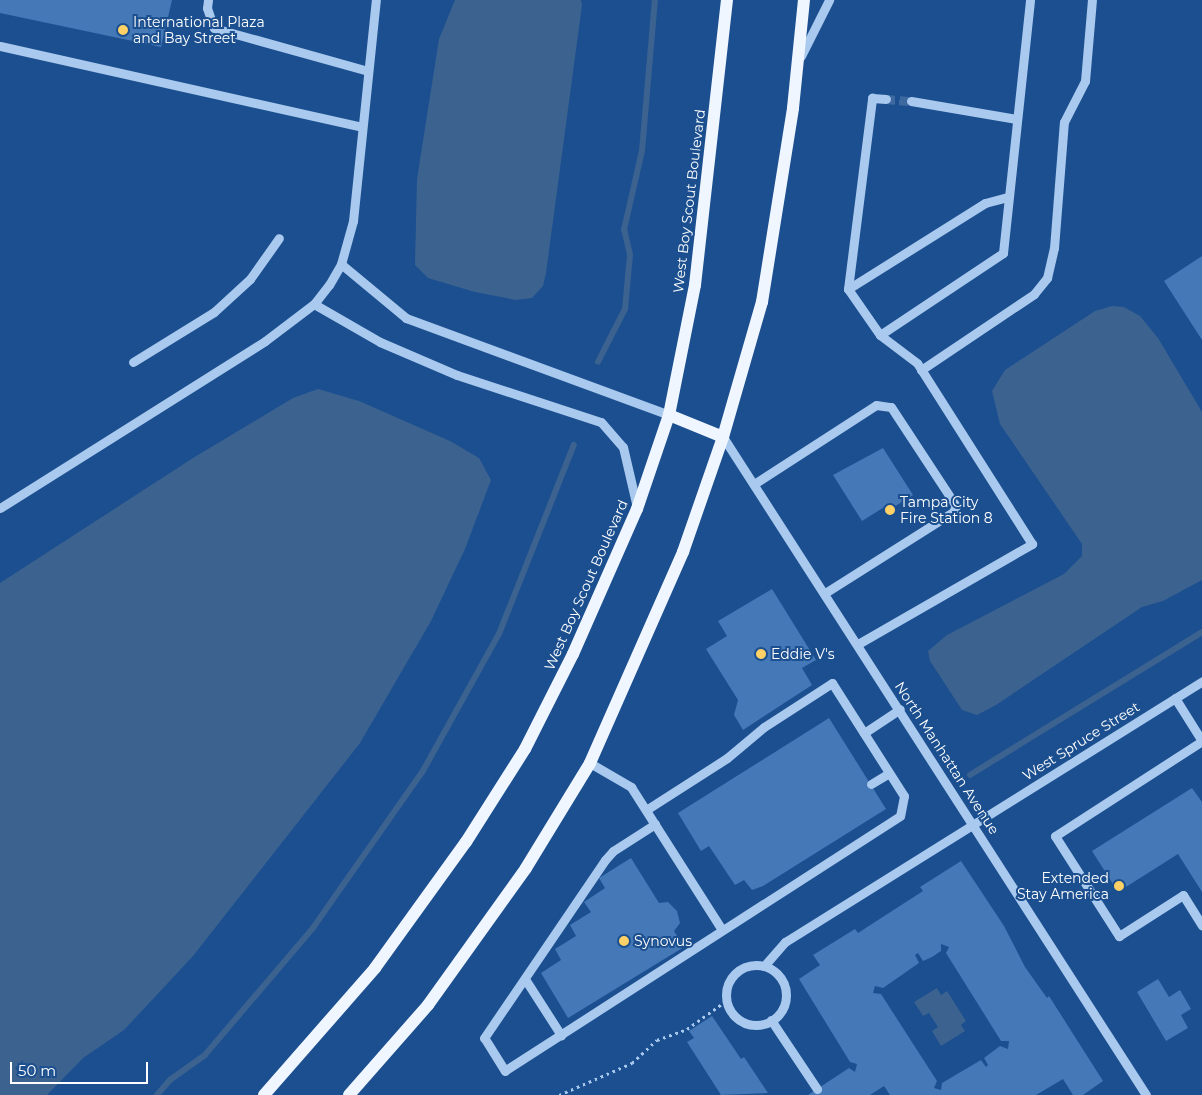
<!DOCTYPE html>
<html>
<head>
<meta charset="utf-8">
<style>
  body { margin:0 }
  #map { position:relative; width:1202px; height:1095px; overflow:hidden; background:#1b4f8f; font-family:Montserrat,sans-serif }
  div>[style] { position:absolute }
  .water>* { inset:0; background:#3c6290 }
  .stream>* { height:5.5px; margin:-2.75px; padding:0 2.75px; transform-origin:2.75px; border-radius:2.75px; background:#3c6290 }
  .building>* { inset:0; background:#4478b7 }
  .minor-tunnel>* { height:9px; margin-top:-4.5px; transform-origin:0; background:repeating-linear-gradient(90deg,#3d69a0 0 9px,transparent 0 13.5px) }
  .path>* { height:3px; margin-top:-1.5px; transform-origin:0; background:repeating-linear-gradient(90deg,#a9c9ee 0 2.5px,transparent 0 6.5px) }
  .minor>* { height:9px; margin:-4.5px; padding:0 4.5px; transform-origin:4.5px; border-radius:4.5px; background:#a9c9ee }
  .minor>.ring { margin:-4.5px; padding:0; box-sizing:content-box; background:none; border:9px solid #a9c9ee; border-radius:50% }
  .major>* { height:12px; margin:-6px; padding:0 6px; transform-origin:6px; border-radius:6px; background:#f0f6ff }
  .dots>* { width:14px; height:14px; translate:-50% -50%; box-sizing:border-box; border:2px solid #1b4f8f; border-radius:50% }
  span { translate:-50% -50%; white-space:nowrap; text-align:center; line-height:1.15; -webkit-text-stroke:4px #1b4f8f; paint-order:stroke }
  .poi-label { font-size:14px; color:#fff }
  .left { translate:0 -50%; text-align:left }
  .right { translate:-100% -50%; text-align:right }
  .street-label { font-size:14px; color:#fff }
  .scale { position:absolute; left:10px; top:1062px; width:138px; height:22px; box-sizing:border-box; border:2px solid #fff; border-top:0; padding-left:6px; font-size:15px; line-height:18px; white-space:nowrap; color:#fff; -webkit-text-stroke:4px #1b4f8f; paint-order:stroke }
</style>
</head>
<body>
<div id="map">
  <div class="water">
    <i style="clip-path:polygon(455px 0,581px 0,582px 5px,546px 273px,543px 286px,532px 298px,516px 300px,475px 292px,428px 278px,415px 265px,417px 179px,439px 39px)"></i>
    <i style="clip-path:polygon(1112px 306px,1124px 307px,1140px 316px,1158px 338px,1202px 412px,1202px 580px,1163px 601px,1142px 607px,996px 705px,977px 715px,962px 710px,930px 661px,928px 651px,947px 635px,1064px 574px,1082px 556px,1082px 544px,1000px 424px,992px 391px,1005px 370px,1095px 311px)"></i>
    <i style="clip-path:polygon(318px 389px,359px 401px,450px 441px,479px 458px,491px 480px,465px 549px,431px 621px,360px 743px,193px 956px,124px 1030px,83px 1058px,47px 1095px,0 1095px,0 583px,193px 458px,293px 398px)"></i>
    <i style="clip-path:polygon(937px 988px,941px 995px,947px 991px,966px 1021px,961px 1025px,965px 1031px,941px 1046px,932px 1031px,938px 1027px,929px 1013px,923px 1016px,914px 1002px)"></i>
  </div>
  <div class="stream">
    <i style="left:598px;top:362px;width:59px;rotate:-63deg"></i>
    <i style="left:625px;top:309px;width:54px;rotate:-84.7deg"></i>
    <i style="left:630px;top:255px;width:26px;rotate:-103deg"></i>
    <i style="left:624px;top:230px;width:81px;rotate:-77.2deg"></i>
    <i style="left:642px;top:151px;width:152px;rotate:-85.1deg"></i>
    <i style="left:970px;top:775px;width:273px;rotate:-31.6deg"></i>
    <i style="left:157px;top:1095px;width:20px;rotate:-49deg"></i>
    <i style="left:170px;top:1080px;width:43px;rotate:-35.5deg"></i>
    <i style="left:205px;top:1055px;width:167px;rotate:-49.6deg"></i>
    <i style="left:313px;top:928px;width:192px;rotate:-55deg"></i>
    <i style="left:423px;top:771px;width:157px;rotate:-61deg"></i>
    <i style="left:499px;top:634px;width:203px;rotate:-68.4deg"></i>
  </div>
  <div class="building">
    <i style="clip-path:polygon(0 0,172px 0,161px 47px,0 13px)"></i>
    <i style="clip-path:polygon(1202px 256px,1202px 340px,1164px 281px)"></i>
    <i style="clip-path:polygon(883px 448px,913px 495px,889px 510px,886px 506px,862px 521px,833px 475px)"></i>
    <i style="clip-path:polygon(772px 589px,816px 660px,802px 668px,812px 685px,743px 730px,734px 715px,738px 700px,706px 649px,727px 636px,718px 621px)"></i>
    <i style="clip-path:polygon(829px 718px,886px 809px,763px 886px,752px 890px,744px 880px,735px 885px,709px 846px,701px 851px,678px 813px)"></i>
    <i style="clip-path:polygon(1192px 788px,1202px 802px,1202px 892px,1178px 854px,1118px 892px,1092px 851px)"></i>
    <i style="clip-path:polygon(631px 858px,659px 903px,668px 902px,677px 911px,680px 923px,674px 931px,684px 947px,568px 1018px,541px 973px,561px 960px,555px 949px,576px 936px,570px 925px,591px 912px,584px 902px,605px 888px,599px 878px)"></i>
    <i style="clip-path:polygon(evenodd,961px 861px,1004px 926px,1025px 967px,1047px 998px,1049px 996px,1103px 1081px,1083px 1095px,1073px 1095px,1063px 1079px,1036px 1095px,890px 1095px,884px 1086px,870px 1095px,808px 1095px,849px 1068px,855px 1072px,857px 1064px,850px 1062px,799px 979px,820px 965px,813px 955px,855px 929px,858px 933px,923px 891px,920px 887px,961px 861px,941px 944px,949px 947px,946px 953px,1001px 1041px,1009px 1041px,1008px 1049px,1000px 1046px,984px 1058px,988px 1065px,986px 1067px,981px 1060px,942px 1083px,941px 1090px,934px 1088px,937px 1081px,881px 994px,873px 993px,875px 986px,883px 988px,919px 963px,915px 955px,918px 953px,923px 961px,932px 957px,941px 951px,941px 944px)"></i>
    <i style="clip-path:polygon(1158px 979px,1169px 997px,1180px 990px,1191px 1009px,1181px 1015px,1188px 1028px,1166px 1041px,1137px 992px)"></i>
    <i style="clip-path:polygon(712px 1016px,741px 1059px,744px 1057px,768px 1093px,721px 1095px,687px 1042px,694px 1038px,689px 1031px)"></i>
  </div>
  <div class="minor-tunnel">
    <i style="left:886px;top:99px;width:25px;rotate:5deg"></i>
  </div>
  <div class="path">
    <i style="left:559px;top:1095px;width:80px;rotate:-23.7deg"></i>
    <i style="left:632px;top:1063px;width:34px;rotate:-43deg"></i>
    <i style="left:657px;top:1040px;width:32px;rotate:-20deg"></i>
    <i style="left:687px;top:1029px;width:48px;rotate:-35.7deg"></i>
  </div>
  <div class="minor">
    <i style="left:208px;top:0;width:8px;rotate:97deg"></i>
    <i style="left:207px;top:8px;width:21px;rotate:71deg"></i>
    <i style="left:214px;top:28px;width:160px;rotate:15.6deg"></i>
    <i style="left:0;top:46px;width:371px;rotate:12.6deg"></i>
    <i style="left:801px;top:56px;width:63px;rotate:-63.4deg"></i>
    <i style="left:911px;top:101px;width:107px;rotate:9.7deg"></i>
    <i style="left:341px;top:264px;width:85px;rotate:39.7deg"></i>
    <i style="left:406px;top:318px;width:280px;rotate:20.2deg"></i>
    <i style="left:848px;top:289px;width:162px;rotate:-32.1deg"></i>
    <i style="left:985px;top:203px;width:23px;rotate:-15deg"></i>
    <i style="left:314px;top:304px;width:76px;rotate:29.9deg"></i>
    <i style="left:380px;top:342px;width:84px;rotate:23.2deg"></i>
    <i style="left:457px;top:375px;width:151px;rotate:18.1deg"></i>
    <i style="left:601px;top:422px;width:33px;rotate:49deg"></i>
    <i style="left:623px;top:447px;width:62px;rotate:76.9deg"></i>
    <i style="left:880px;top:335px;width:148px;rotate:-33.7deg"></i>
    <i style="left:1003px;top:253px;width:254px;rotate:-83.9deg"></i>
    <i style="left:133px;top:362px;width:95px;rotate:-31.7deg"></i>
    <i style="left:214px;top:312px;width:49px;rotate:-42.5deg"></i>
    <i style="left:250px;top:279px;width:50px;rotate:-54.7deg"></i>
    <i style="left:921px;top:370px;width:136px;rotate:-33.9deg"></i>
    <i style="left:1034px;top:294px;width:21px;rotate:-51deg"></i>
    <i style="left:1047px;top:278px;width:31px;rotate:-77deg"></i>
    <i style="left:1054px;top:248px;width:126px;rotate:-85.5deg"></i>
    <i style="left:1064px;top:122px;width:46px;rotate:-62.9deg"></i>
    <i style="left:1085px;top:81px;width:81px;rotate:-85.1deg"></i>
    <i style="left:723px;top:437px;width:782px;rotate:57.26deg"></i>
    <i style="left:754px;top:484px;width:145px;rotate:-32.9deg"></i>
    <i style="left:876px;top:405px;width:15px;rotate:8deg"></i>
    <i style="left:891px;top:407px;width:118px;rotate:56.7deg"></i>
    <i style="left:956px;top:506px;width:7px;rotate:117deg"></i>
    <i style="left:953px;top:512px;width:151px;rotate:147.7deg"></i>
    <i style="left:0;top:508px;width:313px;rotate:-32.2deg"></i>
    <i style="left:265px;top:341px;width:61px;rotate:-37.1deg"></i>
    <i style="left:314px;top:304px;width:24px;rotate:-52deg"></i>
    <i style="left:329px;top:285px;width:24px;rotate:-60deg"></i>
    <i style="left:341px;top:264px;width:45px;rotate:-74.4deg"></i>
    <i style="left:353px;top:221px;width:222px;rotate:-84.1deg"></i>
    <i style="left:858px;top:644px;width:201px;rotate:-29.9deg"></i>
    <i style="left:1032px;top:544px;width:214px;rotate:-122.4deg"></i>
    <i style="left:917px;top:363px;width:46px;rotate:-142.9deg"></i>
    <i style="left:880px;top:335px;width:56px;rotate:-124.8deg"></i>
    <i style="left:848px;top:289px;width:193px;rotate:-82.8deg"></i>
    <i style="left:872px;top:98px;width:14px;rotate:4deg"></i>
    <i style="left:1175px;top:698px;width:51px;rotate:57.9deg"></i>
    <i style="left:864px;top:733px;width:43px;rotate:-33.7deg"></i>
    <i style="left:1202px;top:741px;width:175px;rotate:147.1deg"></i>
    <i style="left:1055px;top:836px;width:119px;rotate:57.4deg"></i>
    <i style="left:1119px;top:936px;width:76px;rotate:-32.6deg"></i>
    <i style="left:1183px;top:895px;width:36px;rotate:58deg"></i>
    <i style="left:590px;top:763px;width:48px;rotate:30.3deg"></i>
    <i style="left:631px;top:787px;width:169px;rotate:57.5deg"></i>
    <i style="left:871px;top:784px;width:21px;rotate:-31deg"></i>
    <i style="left:646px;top:810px;width:96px;rotate:-32.7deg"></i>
    <i style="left:727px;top:758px;width:48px;rotate:-40deg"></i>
    <i style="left:764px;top:727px;width:81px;rotate:-32.9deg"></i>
    <i style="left:832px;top:683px;width:134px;rotate:57.5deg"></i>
    <i style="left:904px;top:796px;width:20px;rotate:101deg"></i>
    <i style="left:900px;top:816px;width:470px;rotate:147.2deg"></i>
    <i style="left:505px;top:1071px;width:39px;rotate:-122deg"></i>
    <i style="left:484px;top:1038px;width:215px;rotate:-55.8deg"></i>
    <i style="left:605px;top:860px;width:12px;rotate:-48deg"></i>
    <i style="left:613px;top:851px;width:50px;rotate:-32.7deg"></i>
    <i class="ring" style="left:726px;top:965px;width:51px;height:51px"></i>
    <i style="left:764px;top:966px;width:32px;rotate:-49deg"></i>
    <i style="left:785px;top:942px;width:492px;rotate:-32deg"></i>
    <i style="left:525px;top:979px;width:67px;rotate:57.3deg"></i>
    <i style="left:771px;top:1020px;width:83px;rotate:56.3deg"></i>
  </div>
  <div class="major">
    <i style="left:669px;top:415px;width:58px;rotate:22.2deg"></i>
    <i style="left:264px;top:1095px;width:169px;rotate:-48.8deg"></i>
    <i style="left:375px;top:968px;width:155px;rotate:-54.2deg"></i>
    <i style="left:466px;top:842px;width:110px;rotate:-57.6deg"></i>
    <i style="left:525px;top:749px;width:106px;rotate:-63.2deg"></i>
    <i style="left:573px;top:654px;width:158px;rotate:-66.2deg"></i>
    <i style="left:637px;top:509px;width:99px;rotate:-71.2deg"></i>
    <i style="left:669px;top:415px;width:133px;rotate:-78.7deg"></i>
    <i style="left:695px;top:285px;width:287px;rotate:-83.6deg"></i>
    <i style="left:349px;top:1095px;width:120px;rotate:-48.7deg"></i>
    <i style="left:428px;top:1005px;width:168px;rotate:-54.4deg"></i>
    <i style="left:526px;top:868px;width:123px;rotate:-58.6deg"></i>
    <i style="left:590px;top:763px;width:231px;rotate:-66.2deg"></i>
    <i style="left:683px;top:552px;width:122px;rotate:-70.8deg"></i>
    <i style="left:723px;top:437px;width:141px;rotate:-73.9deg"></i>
    <i style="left:762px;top:302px;width:196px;rotate:-80.9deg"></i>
    <i style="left:793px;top:108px;width:109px;rotate:-84.2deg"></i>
  </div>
  <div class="dots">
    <i style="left:123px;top:30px;background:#ffd166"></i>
    <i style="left:890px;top:510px;background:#ffd166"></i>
    <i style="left:761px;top:654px;background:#ffd166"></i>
    <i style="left:1119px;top:886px;background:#ffd166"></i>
    <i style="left:624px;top:941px;background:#ffd166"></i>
  </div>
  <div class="poi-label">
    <span class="left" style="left:133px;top:30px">International Plaza<br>and Bay Street</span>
    <span class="left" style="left:900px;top:510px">Tampa City<br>Fire Station 8</span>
    <span class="left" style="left:771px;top:654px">Eddie V's</span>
    <span class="right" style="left:1109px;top:886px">Extended<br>Stay America</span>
    <span class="left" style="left:634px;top:941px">Synovus</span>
  </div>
  <div class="street-label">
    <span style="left:689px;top:201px;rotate:-83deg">West Boy Scout Boulevard</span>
    <span style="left:586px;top:585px;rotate:-66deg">West Boy Scout Boulevard</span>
    <span style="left:1081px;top:741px;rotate:-32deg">West Spruce Street</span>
    <span style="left:947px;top:758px;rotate:57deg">North Manhattan Avenue</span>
  </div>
  <div class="scale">50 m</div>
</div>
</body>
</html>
